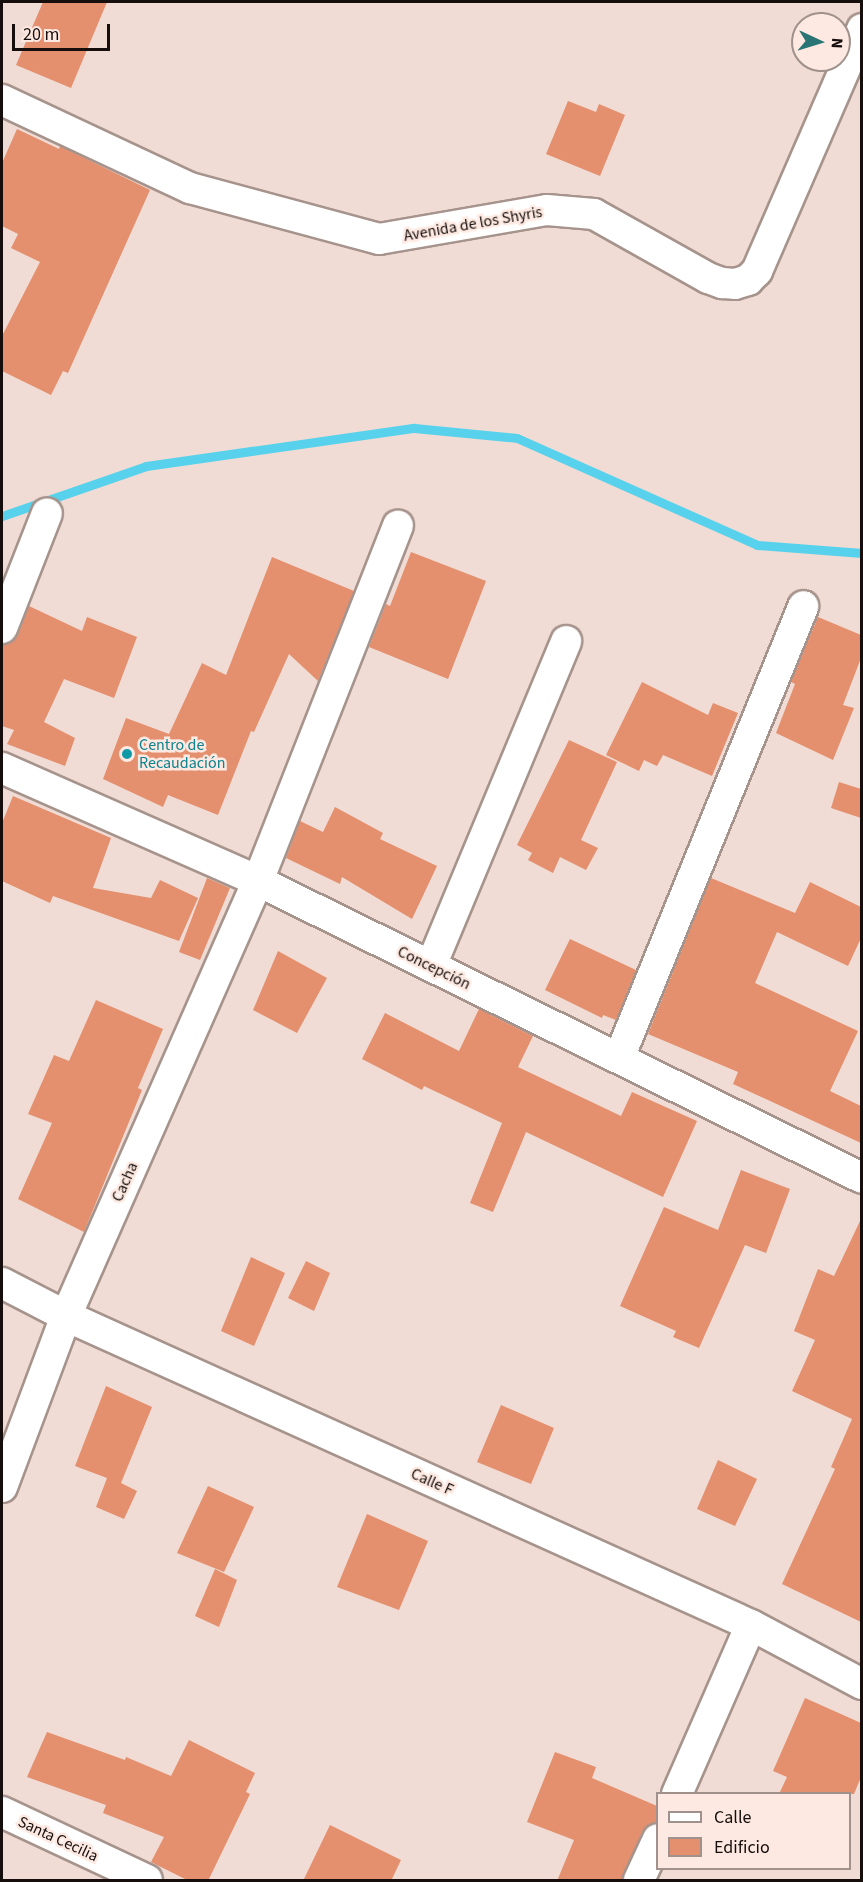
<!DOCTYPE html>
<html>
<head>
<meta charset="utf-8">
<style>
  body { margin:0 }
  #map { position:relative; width:863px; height:1882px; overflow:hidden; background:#f0dcd4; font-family:"Source Sans 3",sans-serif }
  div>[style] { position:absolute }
  .stream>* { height:9px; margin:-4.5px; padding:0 4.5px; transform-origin:4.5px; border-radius:4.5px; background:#58d2ec }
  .building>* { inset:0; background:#e48f6d }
  .roads { filter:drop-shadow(2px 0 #a6938c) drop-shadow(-2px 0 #a6938c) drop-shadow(0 2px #a6938c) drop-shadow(0 -2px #a6938c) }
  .minor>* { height:30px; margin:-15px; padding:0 15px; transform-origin:15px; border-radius:15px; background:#fff }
  .dots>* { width:16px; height:16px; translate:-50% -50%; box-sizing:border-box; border:3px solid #fde9e1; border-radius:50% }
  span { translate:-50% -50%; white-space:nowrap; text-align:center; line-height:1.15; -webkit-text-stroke:5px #fde9e1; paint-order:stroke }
  .street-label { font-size:16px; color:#150e0c }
  .culture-label { font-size:16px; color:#0d838f }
  .left { translate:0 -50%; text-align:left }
  .frame { position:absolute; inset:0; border:3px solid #150e0c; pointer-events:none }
  .legend { position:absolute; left:656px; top:1792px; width:195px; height:78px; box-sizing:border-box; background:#fde9e1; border:2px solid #a0918c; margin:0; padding:8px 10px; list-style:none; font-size:18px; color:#150e0c }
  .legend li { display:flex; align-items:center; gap:12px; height:30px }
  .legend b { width:30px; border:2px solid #a0918c }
  .north { position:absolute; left:791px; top:12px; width:60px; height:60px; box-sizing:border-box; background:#fde9e1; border:2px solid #a0918c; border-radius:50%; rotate:94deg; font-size:16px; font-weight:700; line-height:24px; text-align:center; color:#150e0c }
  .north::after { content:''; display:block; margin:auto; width:21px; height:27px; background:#297474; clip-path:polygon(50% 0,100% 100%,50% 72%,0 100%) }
  .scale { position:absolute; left:12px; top:24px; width:98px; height:27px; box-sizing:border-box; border:3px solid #150e0c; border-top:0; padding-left:8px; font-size:18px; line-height:21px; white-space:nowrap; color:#150e0c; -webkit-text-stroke:4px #fde9e1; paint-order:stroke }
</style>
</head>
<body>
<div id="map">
  <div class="stream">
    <i style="left:2px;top:516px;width:152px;rotate:-19.1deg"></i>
    <i style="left:146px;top:466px;width:271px;rotate:-8.1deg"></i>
    <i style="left:414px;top:428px;width:103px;rotate:5.5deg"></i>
    <i style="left:517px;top:438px;width:263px;rotate:24deg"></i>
    <i style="left:757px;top:545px;width:105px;rotate:4.4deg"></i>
  </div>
  <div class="building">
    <i style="clip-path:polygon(43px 2px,107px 2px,71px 88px,16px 65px)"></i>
    <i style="clip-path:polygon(568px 101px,596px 112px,599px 104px,625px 115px,600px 176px,546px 154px)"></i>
    <i style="clip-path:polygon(17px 129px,59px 149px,60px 146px,150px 190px,68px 373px,63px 371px,51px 395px,2px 371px,2px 336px,40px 262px,11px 248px,18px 234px,2px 226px,2px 163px)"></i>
    <i style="clip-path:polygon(411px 552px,486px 581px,448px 679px,369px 647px,386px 604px,390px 606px)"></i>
    <i style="clip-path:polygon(272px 557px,354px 591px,318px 681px,289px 654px,254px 732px,251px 731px,218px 815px,168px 795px,163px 807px,103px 779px,126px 718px,169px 734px,202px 663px,226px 675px)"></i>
    <i style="clip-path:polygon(29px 606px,82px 631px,87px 617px,137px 637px,114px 698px,64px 679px,44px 722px,75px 738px,65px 766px,7px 744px,14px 730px,2px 726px,2px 645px,12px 642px,18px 635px)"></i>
    <i style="clip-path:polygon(818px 617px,861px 635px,861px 658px,843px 705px,854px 708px,833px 760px,776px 733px,795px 684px,791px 682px)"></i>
    <i style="clip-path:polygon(642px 682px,708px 715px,713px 703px,738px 713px,712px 776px,663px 755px,657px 766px,644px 760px,639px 771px,606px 755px)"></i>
    <i style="clip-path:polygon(569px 740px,617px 762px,581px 840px,598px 848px,586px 870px,560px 857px,553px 873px,528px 860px,532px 853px,517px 845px)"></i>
    <i style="clip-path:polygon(839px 782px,861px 789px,861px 818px,831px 808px)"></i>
    <i style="clip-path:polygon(13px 796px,111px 838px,93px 888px,151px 898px,160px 880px,198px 898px,179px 941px,53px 896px,50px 903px,2px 881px,2px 823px)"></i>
    <i style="clip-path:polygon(335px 807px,383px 833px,380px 839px,437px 866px,412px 919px,342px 877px,340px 884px,286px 858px,300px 821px,323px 832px)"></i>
    <i style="clip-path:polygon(207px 878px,230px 888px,200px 960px,179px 952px)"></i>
    <i style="clip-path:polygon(711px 878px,795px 913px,810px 882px,861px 907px,861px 938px,848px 966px,777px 932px,755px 983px,858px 1031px,830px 1091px,861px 1106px,861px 1143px,733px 1084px,738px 1072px,648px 1034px)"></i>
    <i style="clip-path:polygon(570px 939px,636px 970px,616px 1020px,603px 1015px,602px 1018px,545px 990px)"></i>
    <i style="clip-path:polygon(278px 951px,327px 978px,297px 1033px,253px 1010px)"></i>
    <i style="clip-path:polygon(96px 1000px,163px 1029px,138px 1088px,142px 1090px,84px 1232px,18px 1199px,52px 1123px,28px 1114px,54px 1055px,69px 1061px)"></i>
    <i style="clip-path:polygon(479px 1009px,533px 1036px,518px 1067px,621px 1116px,632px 1092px,697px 1121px,663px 1197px,526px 1132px,493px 1212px,470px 1203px,502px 1123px,424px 1086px,422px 1090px,362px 1059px,385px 1013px,459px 1051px)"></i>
    <i style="clip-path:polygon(741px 1170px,790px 1189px,766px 1253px,745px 1245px,699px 1348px,673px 1337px,676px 1331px,620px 1306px,664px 1207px,718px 1230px)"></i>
    <i style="clip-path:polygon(861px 1219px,861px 1622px,782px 1584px,835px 1469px,831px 1467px,852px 1419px,792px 1391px,815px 1340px,794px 1331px,818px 1269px,834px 1276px)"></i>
    <i style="clip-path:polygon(251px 1257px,285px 1273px,254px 1346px,221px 1331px)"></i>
    <i style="clip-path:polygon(306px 1261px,330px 1273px,314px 1311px,288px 1298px)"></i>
    <i style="clip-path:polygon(106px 1386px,152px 1407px,121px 1483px,137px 1491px,124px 1519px,96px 1507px,107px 1478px,75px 1466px)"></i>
    <i style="clip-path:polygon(501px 1405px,554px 1428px,531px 1484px,477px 1462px)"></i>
    <i style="clip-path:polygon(718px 1460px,757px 1479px,735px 1526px,697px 1509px)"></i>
    <i style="clip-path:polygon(208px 1486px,254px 1507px,224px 1572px,177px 1553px)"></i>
    <i style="clip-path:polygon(367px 1514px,428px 1541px,399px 1610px,337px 1587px)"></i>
    <i style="clip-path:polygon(215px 1569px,237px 1580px,219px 1627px,195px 1616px)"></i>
    <i style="clip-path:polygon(805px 1698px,861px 1723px,861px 1777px,854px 1794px,779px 1794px,787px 1777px,773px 1771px)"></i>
    <i style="clip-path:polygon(47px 1732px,125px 1760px,126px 1757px,171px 1776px,189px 1740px,255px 1773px,246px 1792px,250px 1794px,208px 1881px,189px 1881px,151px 1862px,164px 1837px,103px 1813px,106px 1805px,27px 1777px)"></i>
    <i style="clip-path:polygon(555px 1752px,596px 1767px,592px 1778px,657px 1806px,657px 1822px,649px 1825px,642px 1832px,622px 1881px,557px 1881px,574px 1840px,527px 1822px)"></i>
    <i style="clip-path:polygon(330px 1825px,401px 1860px,391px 1881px,303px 1881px)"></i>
  </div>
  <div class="roads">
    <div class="minor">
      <i style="left:2px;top:100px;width:208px;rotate:25.1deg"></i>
      <i style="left:190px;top:188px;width:196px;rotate:15.1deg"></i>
      <i style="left:379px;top:239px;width:170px;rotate:-9.8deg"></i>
      <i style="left:547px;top:210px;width:47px;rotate:4.9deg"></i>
      <i style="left:594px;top:214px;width:131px;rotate:29.3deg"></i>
      <i style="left:708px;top:278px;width:15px;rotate:20deg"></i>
      <i style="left:722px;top:283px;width:13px;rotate:4deg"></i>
      <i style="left:735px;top:284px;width:14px;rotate:-17deg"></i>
      <i style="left:748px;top:280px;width:13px;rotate:-45deg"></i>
      <i style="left:757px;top:271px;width:264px;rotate:-66.5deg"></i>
      <i style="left:2px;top:628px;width:123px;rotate:-68.6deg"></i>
      <i style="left:2px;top:768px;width:280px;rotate:23.8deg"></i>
      <i style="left:258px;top:881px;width:673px;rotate:26.18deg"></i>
      <i style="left:431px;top:966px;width:352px;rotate:-67.4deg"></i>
      <i style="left:619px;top:1058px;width:488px;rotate:-67.8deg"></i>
      <i style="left:2px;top:1283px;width:72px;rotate:27.3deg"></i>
      <i style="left:66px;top:1316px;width:751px;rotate:24.28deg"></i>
      <i style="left:751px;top:1625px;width:126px;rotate:28deg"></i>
      <i style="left:2px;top:1487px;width:183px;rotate:-69.5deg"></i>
      <i style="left:66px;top:1316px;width:475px;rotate:-66.2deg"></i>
      <i style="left:258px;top:881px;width:382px;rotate:-68.5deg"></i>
      <i style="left:677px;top:1794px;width:184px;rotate:-66.4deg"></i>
      <i style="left:2px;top:1812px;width:160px;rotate:25.1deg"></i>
      <i style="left:639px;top:1880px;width:45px;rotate:-65.1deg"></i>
    </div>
  </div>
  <div class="dots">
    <i style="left:127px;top:754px;background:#0f9aa8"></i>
  </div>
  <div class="street-label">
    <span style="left:473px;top:224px;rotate:-10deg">Avenida de los Shyris</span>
    <span style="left:434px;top:968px;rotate:26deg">Concepción</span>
    <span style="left:125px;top:1182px;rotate:-66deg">Cacha</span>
    <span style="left:432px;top:1482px;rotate:24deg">Calle F</span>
    <span style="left:58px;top:1839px;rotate:25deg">Santa Cecilia</span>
  </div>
  <div class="culture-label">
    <span class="left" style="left:139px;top:754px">Centro de<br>Recaudación</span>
  </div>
  <div class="frame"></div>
  <ul class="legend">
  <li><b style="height:8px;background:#fff"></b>Calle</li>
  <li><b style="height:16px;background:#e48f6d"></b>Edificio</li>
  </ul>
  <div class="north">N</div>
  <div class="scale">20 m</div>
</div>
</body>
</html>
